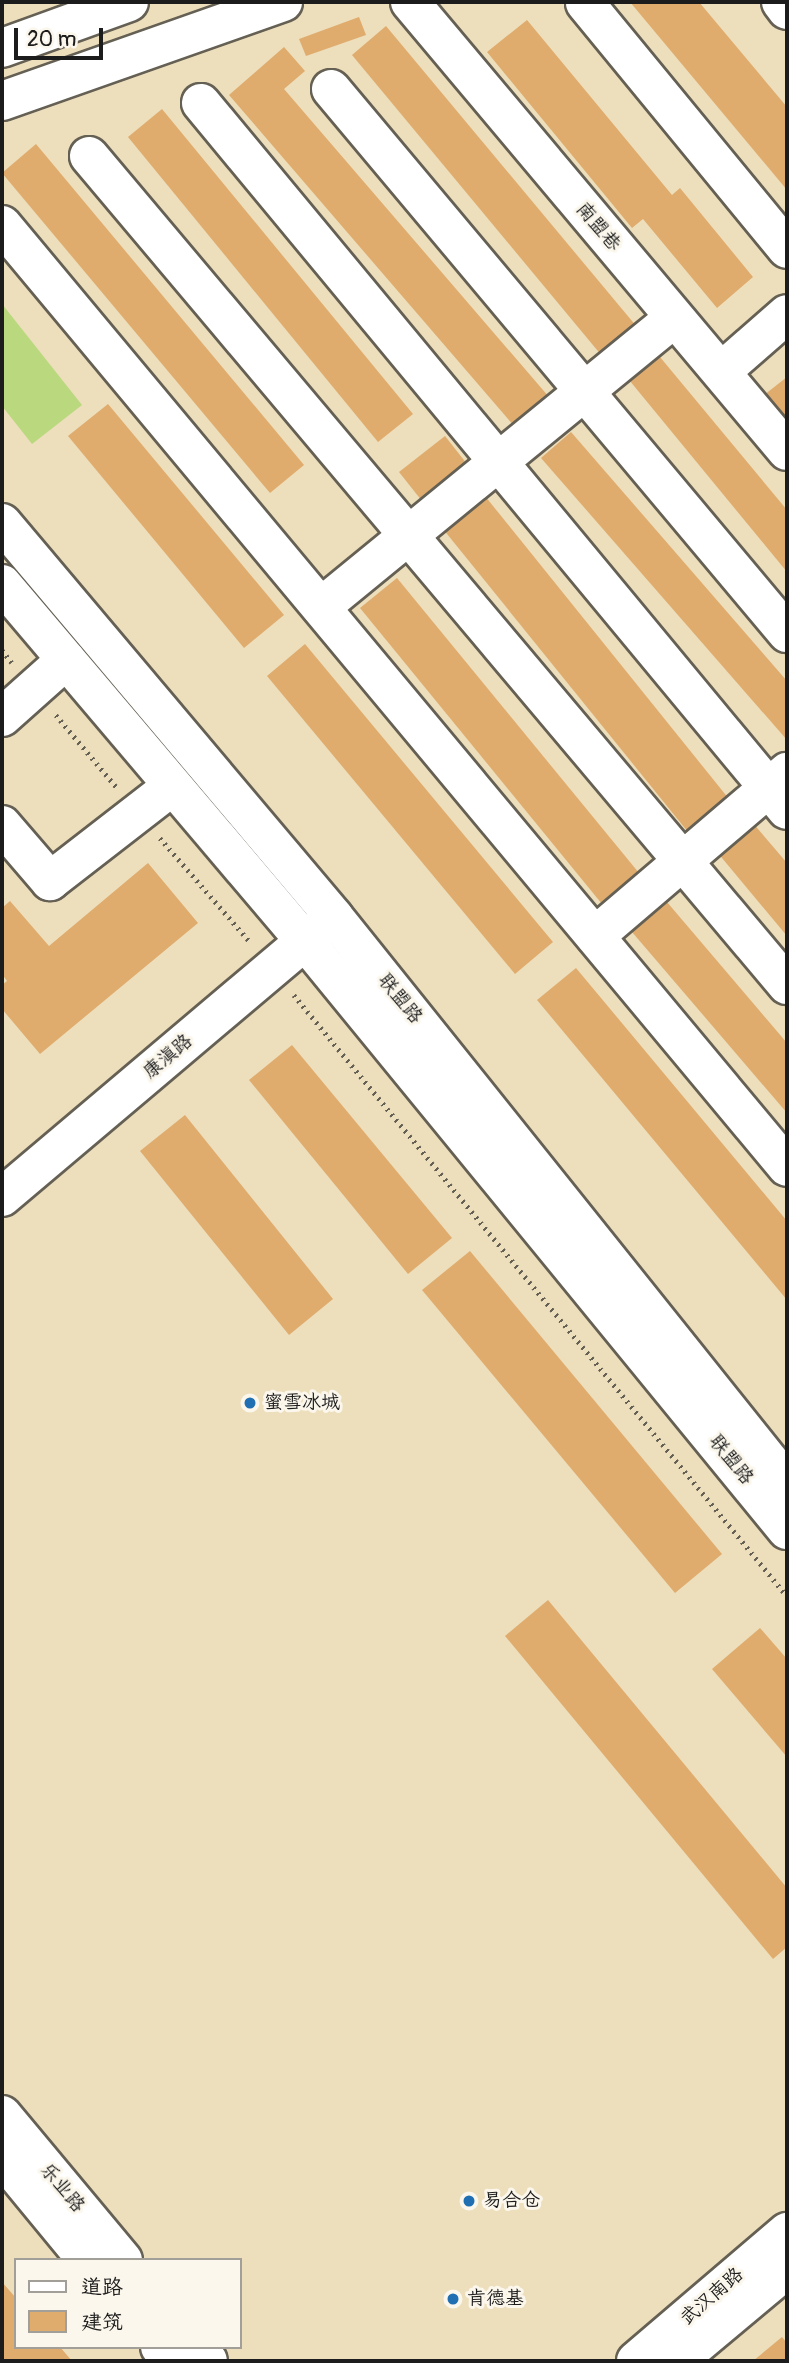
<!DOCTYPE html>
<html>
<head>
<meta charset="utf-8">
<style>
  body { margin:0 }
  #map { position:relative; width:789px; height:2363px; overflow:hidden; background:#eddebc; font-family:Pangolin,"LXGW WenKai TC",sans-serif }
  div>[style] { position:absolute }
  .green>* { inset:0; background:#bad87e }
  .building>* { inset:0; background:#dfac6d }
  .path>* { height:4.5px; margin-top:-2.25px; transform-origin:0; background:repeating-linear-gradient(90deg,#656054 0 2px,transparent 0 7px) }
  .roads { filter:drop-shadow(2px 0 #656054) drop-shadow(-2px 0 #656054) drop-shadow(0 2px #656054) drop-shadow(0 -2px #656054) }
  .minor>* { height:38px; margin:-19px; padding:0 19px; transform-origin:19px; border-radius:19px; background:#fff }
  .major>* { height:38px; margin:-19px; padding:0 19px; transform-origin:19px; border-radius:19px; background:#fff }
  .dots>* { width:19px; height:19px; translate:-50% -50%; box-sizing:border-box; border:4px solid #fbf7ec; border-radius:50% }
  span { translate:-50% -50%; white-space:nowrap; text-align:center; line-height:1.15; -webkit-text-stroke:6px #fbf7ec; paint-order:stroke }
  .street-label { font-size:19px; color:#1c1c1c }
  .poi-label { font-size:19px; color:#1c1c1c }
  .left { translate:0 -50%; text-align:left }
  .frame { position:absolute; inset:0; border:4px solid #1c1c1c; pointer-events:none }
  .legend { position:absolute; left:14px; top:2258px; width:228px; height:91px; box-sizing:border-box; background:#fbf7ec; border:2px solid #a29f99; margin:0; padding:9px 12px; list-style:none; font-size:21px; color:#1c1c1c }
  .legend li { display:flex; align-items:center; gap:14px; height:35px }
  .legend b { width:35px; border:2px solid #a29f99 }
  .scale { position:absolute; left:14px; top:28px; width:89px; height:32px; box-sizing:border-box; border:4px solid #1c1c1c; border-top:0; padding-left:9px; font-size:21px; line-height:24px; white-space:nowrap; color:#1c1c1c; -webkit-text-stroke:5px #fbf7ec; paint-order:stroke }
</style>
</head>
<body>
<div id="map">
  <div class="green">
    <i style="clip-path:polygon(2px 304px,82px 405px,32px 444px,2px 406px)"></i>
  </div>
  <div class="building">
    <i style="clip-path:polygon(630px 2px,699px 2px,787px 107px,787px 190px)"></i>
    <i style="clip-path:polygon(359px 17px,366px 35px,306px 56px,299px 39px)"></i>
    <i style="clip-path:polygon(527px 20px,672px 195px,680px 188px,753px 277px,717px 308px,643px 219px,632px 228px,487px 52px)"></i>
    <i style="clip-path:polygon(386px 26px,637px 327px,602px 356px,352px 55px)"></i>
    <i style="clip-path:polygon(284px 47px,305px 71px,284px 89px,549px 397px,514px 426px,229px 95px)"></i>
    <i style="clip-path:polygon(162px 109px,413px 414px,378px 442px,128px 137px)"></i>
    <i style="clip-path:polygon(36px 144px,304px 465px,270px 493px,2px 173px)"></i>
    <i style="clip-path:polygon(655px 351px,787px 510px,787px 572px,625px 375px)"></i>
    <i style="clip-path:polygon(787px 377px,787px 423px,764px 395px)"></i>
    <i style="clip-path:polygon(108px 404px,284px 615px,244px 648px,68px 436px)"></i>
    <i style="clip-path:polygon(571px 432px,787px 681px,787px 740px,541px 458px)"></i>
    <i style="clip-path:polygon(445px 436px,467px 464px,422px 501px,399px 472px)"></i>
    <i style="clip-path:polygon(485px 496px,729px 799px,688px 832px,443px 529px)"></i>
    <i style="clip-path:polygon(397px 578px,639px 873px,602px 904px,360px 608px)"></i>
    <i style="clip-path:polygon(305px 644px,553px 942px,515px 974px,267px 676px)"></i>
    <i style="clip-path:polygon(752px 822px,787px 863px,787px 936px,717px 852px)"></i>
    <i style="clip-path:polygon(148px 863px,198px 923px,40px 1054px,2px 1009px,2px 985px,7px 981px,2px 974px,2px 908px,10px 901px,49px 946px)"></i>
    <i style="clip-path:polygon(661px 895px,787px 1043px,787px 1113px,626px 925px)"></i>
    <i style="clip-path:polygon(576px 968px,787px 1221px,787px 1300px,537px 1000px)"></i>
    <i style="clip-path:polygon(292px 1045px,452px 1238px,408px 1274px,249px 1080px)"></i>
    <i style="clip-path:polygon(185px 1115px,333px 1299px,289px 1335px,140px 1151px)"></i>
    <i style="clip-path:polygon(470px 1251px,722px 1554px,675px 1593px,422px 1290px)"></i>
    <i style="clip-path:polygon(548px 1600px,787px 1888px,787px 1947px,773px 1959px,505px 1636px)"></i>
    <i style="clip-path:polygon(760px 1628px,787px 1659px,787px 1757px,712px 1669px)"></i>
    <i style="clip-path:polygon(2px 2282px,16px 2298px,16px 2347px,60px 2347px,72px 2361px,2px 2361px)"></i>
    <i style="clip-path:polygon(782px 2337px,787px 2343px,787px 2361px,753px 2361px)"></i>
  </div>
  <div class="path">
    <i style="left:2px;top:650px;width:16px;rotate:52deg"></i>
    <i style="left:56px;top:715px;width:97px;rotate:50deg"></i>
    <i style="left:160px;top:838px;width:138px;rotate:49.1deg"></i>
    <i style="left:294px;top:995px;width:777px;rotate:50.64deg"></i>
  </div>
  <div class="roads">
    <div class="minor">
      <i style="left:410px;top:2px;width:586px;rotate:49.98deg"></i>
      <i style="left:781px;top:2px;width:10px;rotate:53deg"></i>
      <i style="left:585px;top:3px;width:318px;rotate:50.6deg"></i>
      <i style="left:2px;top:48px;width:135px;rotate:-19.9deg"></i>
      <i style="left:331px;top:89px;width:710px;rotate:50.03deg"></i>
      <i style="left:2px;top:101px;width:298px;rotate:-19.4deg"></i>
      <i style="left:201px;top:103px;width:918px;rotate:50.35deg"></i>
      <i style="left:89px;top:156px;width:1084px;rotate:49.9deg"></i>
      <i style="left:2px;top:225px;width:1226px;rotate:50.19deg"></i>
      <i style="left:722px;top:371px;width:86px;rotate:-41.2deg"></i>
      <i style="left:321px;top:607px;width:456px;rotate:-39.3deg"></i>
      <i style="left:2px;top:717px;width:86px;rotate:-41.7deg"></i>
      <i style="left:2px;top:825px;width:74px;rotate:49.4deg"></i>
      <i style="left:50px;top:881px;width:153px;rotate:-37.8deg"></i>
      <i style="left:595px;top:936px;width:253px;rotate:-40.5deg"></i>
      <i style="left:2px;top:1197px;width:428px;rotate:-40.2deg"></i>
      <i style="left:2px;top:2115px;width:189px;rotate:50.2deg"></i>
      <i style="left:2px;top:2157px;width:134px;rotate:50.5deg"></i>
      <i style="left:160px;top:2347px;width:18px;rotate:49deg"></i>
      <i style="left:196px;top:2347px;width:18px;rotate:49deg"></i>
    </div>
    <div class="major">
      <i style="left:2px;top:523px;width:515px;rotate:49.88deg"></i>
      <i style="left:334px;top:917px;width:725px;rotate:51.33deg"></i>
      <i style="left:2px;top:584px;width:468px;rotate:49.7deg"></i>
      <i style="left:305px;top:941px;width:761px;rotate:50.71deg"></i>
      <i style="left:636px;top:2361px;width:199px;rotate:-40.5deg"></i>
      <i style="left:677px;top:2361px;width:143px;rotate:-39.9deg"></i>
    </div>
  </div>
  <div class="dots">
    <i style="left:250px;top:1403px;background:#1f6fb2"></i>
    <i style="left:469px;top:2201px;background:#1f6fb2"></i>
    <i style="left:453px;top:2299px;background:#1f6fb2"></i>
  </div>
  <div class="street-label">
    <span style="left:598px;top:227px;rotate:50deg">南盟巷</span>
    <span style="left:400px;top:999px;rotate:51deg">联盟路</span>
    <span style="left:168px;top:1057px;rotate:-40deg">康滇路</span>
    <span style="left:731px;top:1460px;rotate:51deg">联盟路</span>
    <span style="left:62px;top:2188px;rotate:50deg">乐业路</span>
    <span style="left:712px;top:2297px;rotate:-41deg">武汉南路</span>
  </div>
  <div class="poi-label">
    <span class="left" style="left:264px;top:1403px">蜜雪冰城</span>
    <span class="left" style="left:483px;top:2201px">易合仓</span>
    <span class="left" style="left:467px;top:2299px">肯德基</span>
  </div>
  <div class="frame"></div>
  <ul class="legend">
  <li><b style="height:9px;background:#fff"></b>道路</li>
  <li><b style="height:19px;background:#dfac6d"></b>建筑</li>
  </ul>
  <div class="scale">20 m</div>
</div>
</body>
</html>
